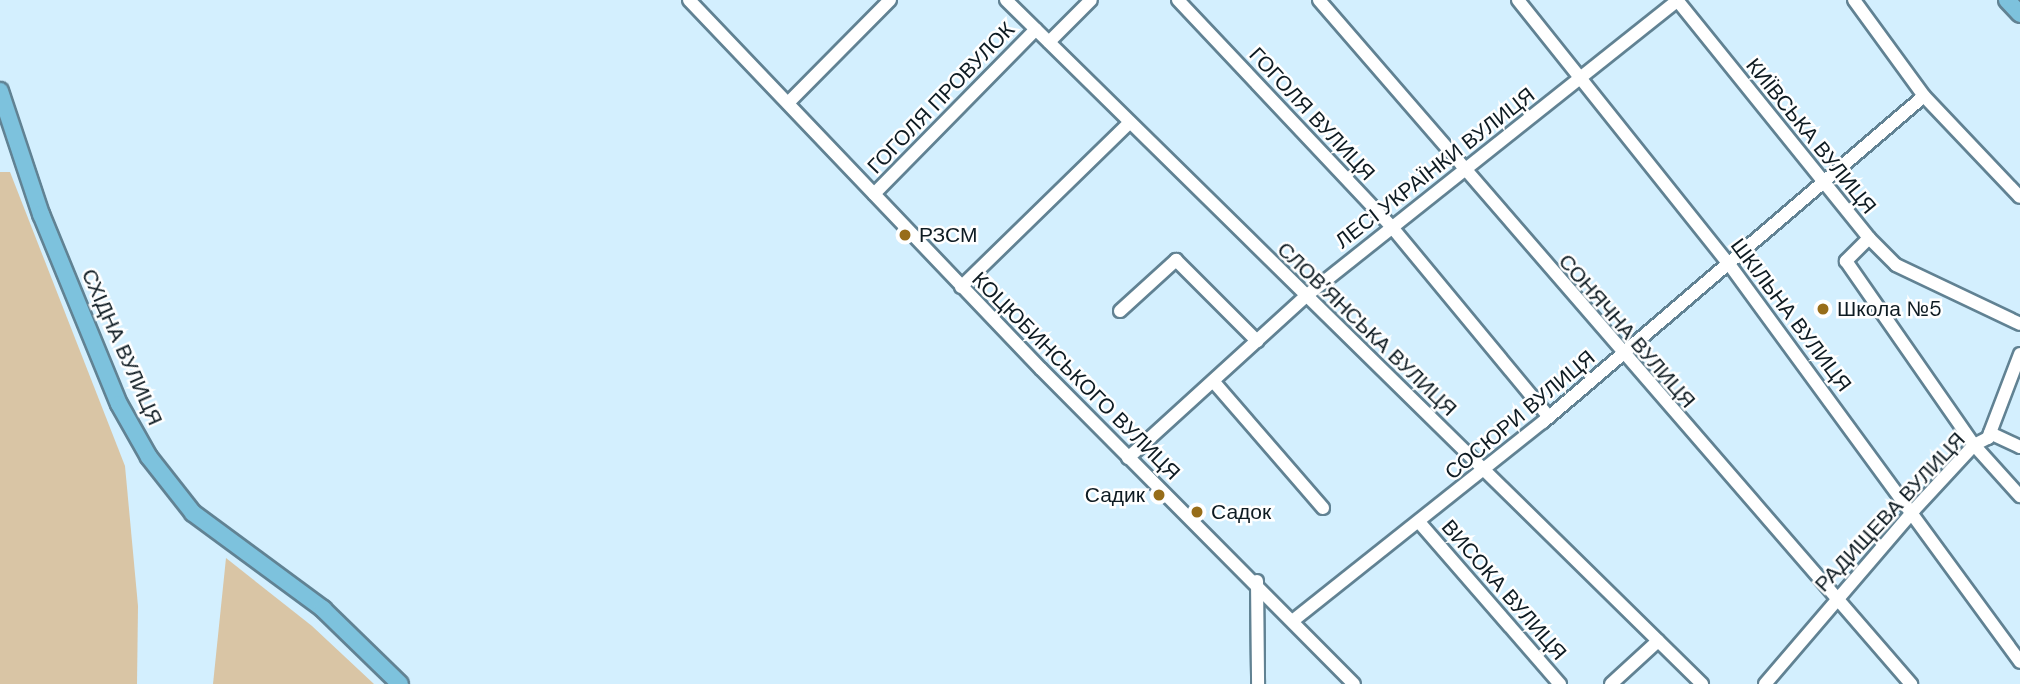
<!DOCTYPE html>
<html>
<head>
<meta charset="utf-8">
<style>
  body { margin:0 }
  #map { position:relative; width:2020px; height:684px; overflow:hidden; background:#d3effe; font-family:"DM Sans",sans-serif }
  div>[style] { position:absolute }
  .green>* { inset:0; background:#d9c5a5 }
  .roads { filter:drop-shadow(2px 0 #618293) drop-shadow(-2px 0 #618293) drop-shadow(0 2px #618293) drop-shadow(0 -2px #618293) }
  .minor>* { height:12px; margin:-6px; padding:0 6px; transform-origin:6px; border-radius:6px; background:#fff }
  .major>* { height:16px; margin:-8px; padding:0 8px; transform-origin:8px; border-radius:8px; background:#7dc2dd }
  .dots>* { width:19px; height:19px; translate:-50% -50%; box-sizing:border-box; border:4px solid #fff; border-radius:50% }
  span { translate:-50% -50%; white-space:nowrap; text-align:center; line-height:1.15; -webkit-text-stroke:5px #fff; paint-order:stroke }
  .street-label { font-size:21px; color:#0e1b22 }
  .poi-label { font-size:21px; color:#0e1b22 }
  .left { translate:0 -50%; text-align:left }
  .right { translate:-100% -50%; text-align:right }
</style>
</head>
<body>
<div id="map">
  <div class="green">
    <i style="clip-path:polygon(0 172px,10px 172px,125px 466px,138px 606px,137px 684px,0 684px)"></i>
    <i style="clip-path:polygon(226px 558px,312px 626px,374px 684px,213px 684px)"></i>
  </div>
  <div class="roads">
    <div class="minor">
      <i style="left:689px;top:0;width:510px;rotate:46.35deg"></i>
      <i style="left:1041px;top:369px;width:444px;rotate:45.2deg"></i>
      <i style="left:1006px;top:0;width:976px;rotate:44.5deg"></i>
      <i style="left:1178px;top:0;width:311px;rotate:46.7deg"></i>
      <i style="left:1391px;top:226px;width:248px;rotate:50.4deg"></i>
      <i style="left:1319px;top:0;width:905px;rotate:49.12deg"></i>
      <i style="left:1518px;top:0;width:338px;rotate:51.4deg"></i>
      <i style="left:1729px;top:264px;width:493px;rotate:53.8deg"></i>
      <i style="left:1677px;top:0;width:306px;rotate:51.1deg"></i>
      <i style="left:1869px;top:238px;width:33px;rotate:135deg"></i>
      <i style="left:1846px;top:261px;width:224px;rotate:55.2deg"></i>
      <i style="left:1974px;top:445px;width:69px;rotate:48deg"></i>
      <i style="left:1854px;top:0;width:119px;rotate:53.9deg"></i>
      <i style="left:1924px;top:96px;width:139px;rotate:46.5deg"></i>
      <i style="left:1049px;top:42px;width:59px;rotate:-45deg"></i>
      <i style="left:788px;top:103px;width:145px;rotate:-45.3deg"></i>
      <i style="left:874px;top:194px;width:231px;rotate:-45.5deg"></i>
      <i style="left:1869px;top:238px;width:38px;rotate:45deg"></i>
      <i style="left:1896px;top:265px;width:137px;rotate:25.4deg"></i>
      <i style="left:961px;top:287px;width:236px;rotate:-44.3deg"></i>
      <i style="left:1120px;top:311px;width:76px;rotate:-42.3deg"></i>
      <i style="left:1176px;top:260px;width:115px;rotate:45deg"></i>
      <i style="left:1213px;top:381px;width:168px;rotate:49.1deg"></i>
      <i style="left:1990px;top:433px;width:33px;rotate:25deg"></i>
      <i style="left:1128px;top:458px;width:241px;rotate:-42.3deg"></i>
      <i style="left:1306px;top:296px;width:475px;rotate:-38.5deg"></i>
      <i style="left:1419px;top:522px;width:215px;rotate:49deg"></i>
      <i style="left:1257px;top:581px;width:103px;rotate:89.4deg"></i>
      <i style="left:1295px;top:619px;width:317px;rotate:-38.5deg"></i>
      <i style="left:1543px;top:422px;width:501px;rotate:-40.55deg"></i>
      <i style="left:1611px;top:684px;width:64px;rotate:-42.5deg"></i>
      <i style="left:1765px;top:684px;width:229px;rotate:-49.4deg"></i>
      <i style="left:1914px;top:510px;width:88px;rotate:-47.3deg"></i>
      <i style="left:1974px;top:445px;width:16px;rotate:-27deg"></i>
      <i style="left:1988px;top:438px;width:90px;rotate:-69.1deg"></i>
    </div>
    <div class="major">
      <i style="left:2007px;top:0;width:19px;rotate:47deg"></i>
      <i style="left:0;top:91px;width:130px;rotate:71.6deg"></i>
      <i style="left:41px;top:214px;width:205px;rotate:67.7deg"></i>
      <i style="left:119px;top:404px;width:61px;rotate:60.5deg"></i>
      <i style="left:149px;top:457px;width:71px;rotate:51.8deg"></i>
      <i style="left:193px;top:513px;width:162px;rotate:36.4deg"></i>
      <i style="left:323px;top:609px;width:107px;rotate:44.2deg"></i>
    </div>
  </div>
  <div class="dots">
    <i style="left:905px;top:235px;background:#976d19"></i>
    <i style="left:1823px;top:309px;background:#976d19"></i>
    <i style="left:1159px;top:495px;background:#976d19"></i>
    <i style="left:1197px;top:512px;background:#976d19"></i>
  </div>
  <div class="street-label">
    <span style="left:941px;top:98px;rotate:-46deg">ГОГОЛЯ ПРОВУЛОК</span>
    <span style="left:1312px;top:114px;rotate:47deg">ГОГОЛЯ ВУЛИЦЯ</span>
    <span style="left:1811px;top:136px;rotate:51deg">КИЇВСЬКА ВУЛИЦЯ</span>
    <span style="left:1435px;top:168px;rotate:-38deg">ЛЕСІ УКРАЇНКИ ВУЛИЦЯ</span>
    <span style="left:1791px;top:315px;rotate:53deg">ШКІЛЬНА ВУЛИЦЯ</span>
    <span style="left:1367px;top:329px;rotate:44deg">СЛОВ’ЯНСЬКА ВУЛИЦЯ</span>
    <span style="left:1627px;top:331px;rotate:49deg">СОНЯЧНА ВУЛИЦЯ</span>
    <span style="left:122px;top:347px;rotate:66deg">СХІДНА ВУЛИЦЯ</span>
    <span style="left:1076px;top:376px;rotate:45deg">КОЦЮБИНСЬКОГО ВУЛИЦЯ</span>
    <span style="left:1520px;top:415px;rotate:-40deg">СОСЮРИ ВУЛИЦЯ</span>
    <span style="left:1890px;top:512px;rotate:-47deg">РАДИЩЕВА ВУЛИЦЯ</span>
    <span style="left:1504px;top:590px;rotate:49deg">ВИСОКА ВУЛИЦЯ</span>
  </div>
  <div class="poi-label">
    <span class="left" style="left:919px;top:235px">РЗСМ</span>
    <span class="left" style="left:1837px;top:309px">Школа №5</span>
    <span class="right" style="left:1145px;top:495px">Садик</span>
    <span class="left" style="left:1211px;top:512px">Садок</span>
  </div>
</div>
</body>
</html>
